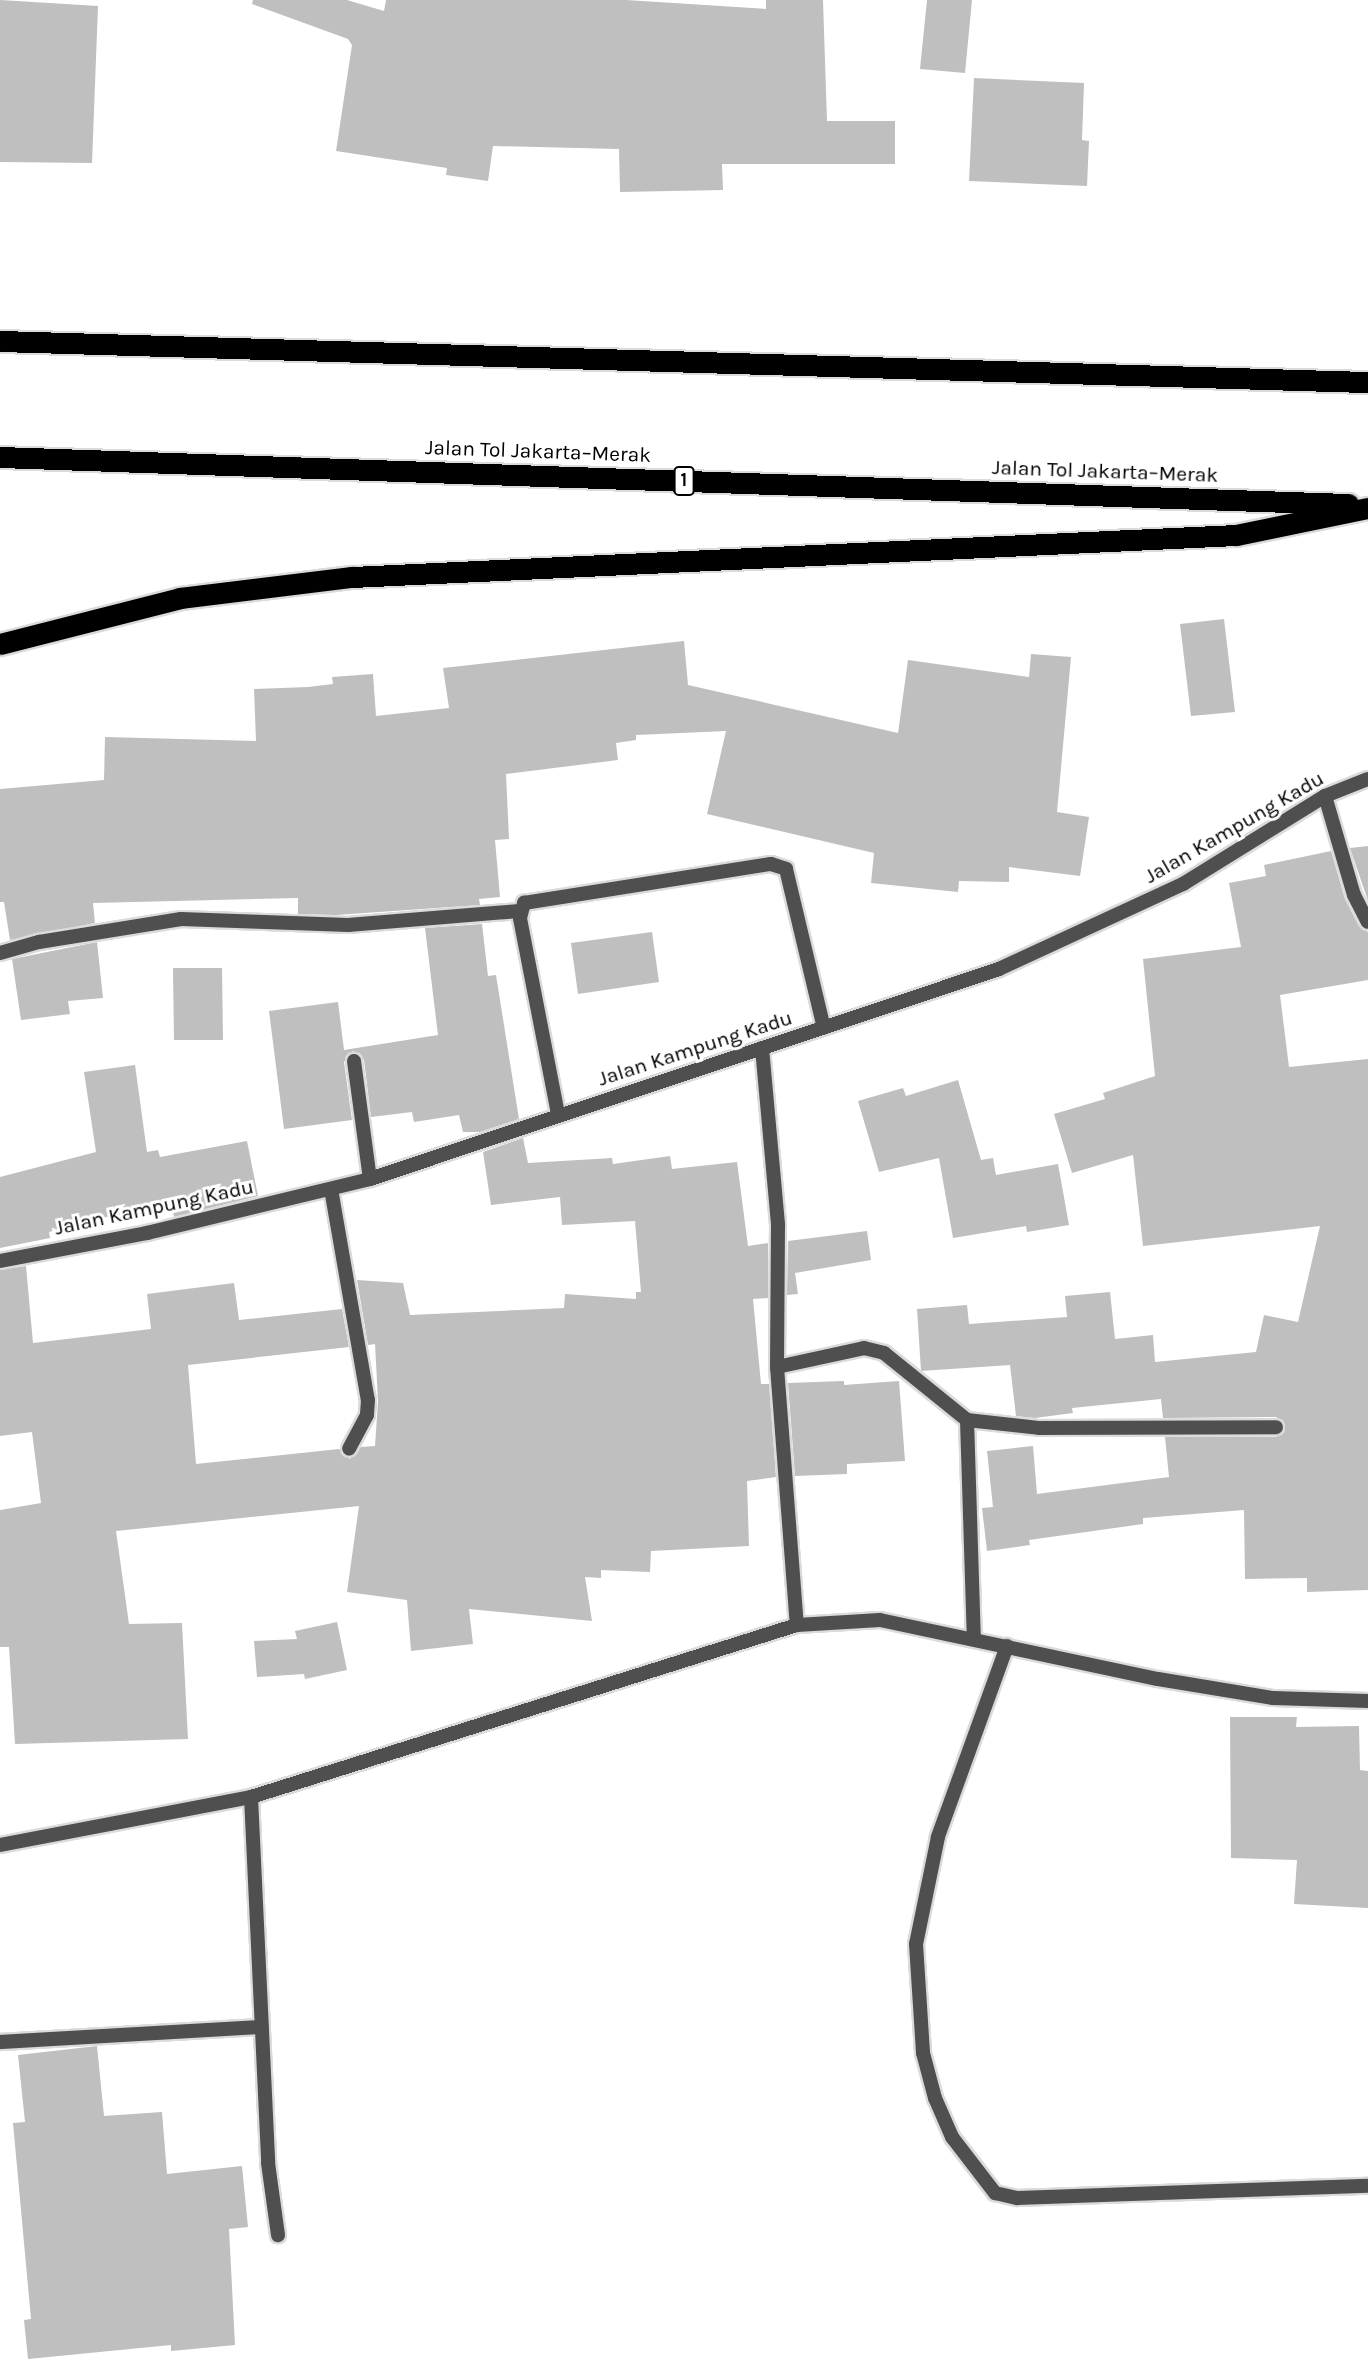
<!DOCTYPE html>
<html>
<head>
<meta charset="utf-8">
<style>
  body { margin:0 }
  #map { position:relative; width:1368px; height:2359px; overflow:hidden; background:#fff; font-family:Karla,sans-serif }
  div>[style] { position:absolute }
  .building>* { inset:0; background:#bfbfbf }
  .roads { filter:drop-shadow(2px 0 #dbdbdb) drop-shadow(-2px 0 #dbdbdb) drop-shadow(0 2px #dbdbdb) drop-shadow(0 -2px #dbdbdb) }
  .street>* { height:14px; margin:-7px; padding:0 7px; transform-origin:7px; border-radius:7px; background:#4f4f4f }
  .highway>* { height:21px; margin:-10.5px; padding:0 10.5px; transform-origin:10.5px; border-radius:10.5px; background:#000 }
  span { translate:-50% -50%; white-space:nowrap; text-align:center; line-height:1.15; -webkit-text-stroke:6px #fff; paint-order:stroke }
  .shield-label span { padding:2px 5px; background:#fff; border:2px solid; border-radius:5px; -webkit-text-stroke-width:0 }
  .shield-label { font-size:19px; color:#000; font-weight:700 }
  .street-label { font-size:21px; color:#000 }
</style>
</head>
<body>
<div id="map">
  <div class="building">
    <i style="clip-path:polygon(0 0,98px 6px,92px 163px,0 162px)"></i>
    <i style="clip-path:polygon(253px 0,347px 0,384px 11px,386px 0,626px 0,766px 9px,766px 0,823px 0,827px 121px,895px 121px,895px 164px,722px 164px,723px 190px,620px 192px,619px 149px,493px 146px,488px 181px,446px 175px,447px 168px,336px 151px,352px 45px,348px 39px,252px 4px)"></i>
    <i style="clip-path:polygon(927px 0,972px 0,965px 73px,920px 69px)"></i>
    <i style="clip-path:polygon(974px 78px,1084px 83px,1082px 140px,1089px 141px,1087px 186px,969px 181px)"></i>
    <i style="clip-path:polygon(1224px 619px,1235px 712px,1191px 716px,1180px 624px)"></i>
    <i style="clip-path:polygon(684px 641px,688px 685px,898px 733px,908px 660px,1029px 677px,1031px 654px,1071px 657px,1057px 812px,1089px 817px,1080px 876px,1009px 867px,1009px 882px,959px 881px,958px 892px,871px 883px,874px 853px,707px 814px,726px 731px,636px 735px,636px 740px,616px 743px,618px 760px,506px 774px,509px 839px,495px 840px,500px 897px,479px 899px,480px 905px,336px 915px,298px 914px,298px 898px,93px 903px,95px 923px,10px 940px,4px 902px,0 902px,0 789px,104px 780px,105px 737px,256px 741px,254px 689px,308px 687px,333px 684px,332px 677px,373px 674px,376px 716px,449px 708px,443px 668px)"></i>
    <i style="clip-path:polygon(1368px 846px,1368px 901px,1350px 848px)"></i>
    <i style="clip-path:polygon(1331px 851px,1345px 899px,1359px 926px,1368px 932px,1368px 980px,1280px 995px,1289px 1067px,1368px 1059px,1368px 1590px,1307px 1592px,1307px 1578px,1245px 1579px,1244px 1510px,1143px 1518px,1143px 1524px,1029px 1540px,1030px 1545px,987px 1551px,982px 1508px,993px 1507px,987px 1451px,1033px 1446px,1037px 1494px,1169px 1477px,1165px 1437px,1276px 1437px,1285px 1431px,1284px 1422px,1276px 1417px,1163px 1418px,1161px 1399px,1072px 1408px,1073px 1413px,1035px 1418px,1016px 1416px,1010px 1365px,921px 1371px,917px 1309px,967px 1305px,969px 1324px,1067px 1317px,1065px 1296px,1110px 1292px,1115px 1339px,1153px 1335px,1155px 1362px,1256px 1352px,1264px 1315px,1298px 1322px,1320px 1226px,1143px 1246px,1133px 1155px,1072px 1173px,1054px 1114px,1105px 1099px,1103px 1093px,1155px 1076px,1143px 959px,1241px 947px,1229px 883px,1266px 876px,1264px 865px)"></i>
    <i style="clip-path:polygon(482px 924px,488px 976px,496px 975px,519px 1119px,480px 1132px,463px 1132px,459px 1115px,414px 1122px,412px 1112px,371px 1117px,364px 1060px,353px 1051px,344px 1062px,352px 1120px,284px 1129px,269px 1011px,338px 1002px,344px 1050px,438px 1035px,425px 928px)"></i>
    <i style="clip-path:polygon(652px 932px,659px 982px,578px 994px,571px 943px)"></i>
    <i style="clip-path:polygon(97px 942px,103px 998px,68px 1001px,70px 1014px,21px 1020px,12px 959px)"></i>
    <i style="clip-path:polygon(173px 968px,222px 968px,223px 1040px,174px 1040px)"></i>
    <i style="clip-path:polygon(135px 1065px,147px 1152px,158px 1150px,160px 1157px,247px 1141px,258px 1196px,174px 1217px,172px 1206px,106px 1217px,49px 1232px,50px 1238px,0 1248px,0 1177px,96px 1152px,84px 1072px)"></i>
    <i style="clip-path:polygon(958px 1080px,981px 1160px,993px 1158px,996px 1175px,1058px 1164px,1069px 1225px,1027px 1232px,1026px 1226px,953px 1238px,939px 1158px,879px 1172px,858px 1101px,903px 1088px,906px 1096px)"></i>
    <i style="clip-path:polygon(523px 1138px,528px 1163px,612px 1158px,613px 1164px,670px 1156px,672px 1169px,737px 1162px,748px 1246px,768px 1243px,768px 1298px,753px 1299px,761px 1384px,769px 1384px,776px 1477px,747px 1481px,749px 1546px,651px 1551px,650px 1572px,601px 1570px,601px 1578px,585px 1577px,592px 1621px,469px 1609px,473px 1644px,411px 1651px,407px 1600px,347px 1592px,359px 1506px,116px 1531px,129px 1624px,182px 1623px,188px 1739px,15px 1744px,9px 1647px,0 1647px,0 1510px,41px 1503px,32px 1432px,0 1436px,0 1270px,26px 1266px,33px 1343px,151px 1329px,147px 1294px,234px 1283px,239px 1320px,342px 1309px,349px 1347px,188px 1365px,196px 1464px,339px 1449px,350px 1459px,361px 1447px,375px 1446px,378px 1401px,375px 1344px,368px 1345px,357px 1280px,403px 1283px,410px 1315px,564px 1308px,565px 1294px,636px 1299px,636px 1292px,641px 1292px,635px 1221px,562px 1225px,560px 1197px,491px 1205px,483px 1152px)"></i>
    <i style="clip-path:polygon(867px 1231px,871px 1260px,795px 1273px,798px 1294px,787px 1295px,788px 1241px)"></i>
    <i style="clip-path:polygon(844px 1381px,844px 1385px,899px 1381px,905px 1461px,847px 1464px,847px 1474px,795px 1476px,788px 1383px)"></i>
    <i style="clip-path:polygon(337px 1622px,347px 1670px,305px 1679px,304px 1674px,257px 1677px,254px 1641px,297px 1639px,295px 1631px)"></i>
    <i style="clip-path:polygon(1230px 1717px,1297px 1717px,1296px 1727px,1359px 1726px,1360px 1770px,1368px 1771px,1368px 1908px,1294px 1904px,1297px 1860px,1231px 1858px)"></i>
    <i style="clip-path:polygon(97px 2046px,104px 2116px,162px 2112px,167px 2174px,242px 2166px,248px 2227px,229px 2229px,235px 2345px,171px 2351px,171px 2345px,28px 2359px,24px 2320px,31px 2319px,13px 2123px,25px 2122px,18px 2055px)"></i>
  </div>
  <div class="roads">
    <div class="street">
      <i style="left:1325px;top:796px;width:103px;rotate:73.7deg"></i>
      <i style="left:1354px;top:895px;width:30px;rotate:63deg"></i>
      <i style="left:0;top:953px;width:41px;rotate:-15.8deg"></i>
      <i style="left:39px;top:942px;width:144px;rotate:-9.2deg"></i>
      <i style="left:181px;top:919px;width:167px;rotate:2.1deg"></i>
      <i style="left:348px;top:925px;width:172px;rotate:-4.7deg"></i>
      <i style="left:762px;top:1048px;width:178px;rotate:84.8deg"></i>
      <i style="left:778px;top:1225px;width:142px;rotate:90.4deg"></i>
      <i style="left:777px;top:1367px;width:259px;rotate:85.6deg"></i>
      <i style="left:354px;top:1061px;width:119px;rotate:82.3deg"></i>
      <i style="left:558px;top:1114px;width:200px;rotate:-101deg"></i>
      <i style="left:520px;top:918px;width:16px;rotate:-75deg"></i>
      <i style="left:524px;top:903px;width:250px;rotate:-9deg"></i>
      <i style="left:771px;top:864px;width:16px;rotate:18deg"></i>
      <i style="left:786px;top:869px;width:163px;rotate:76.6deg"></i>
      <i style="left:331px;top:1189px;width:214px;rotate:80.1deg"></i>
      <i style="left:368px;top:1400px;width:15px;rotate:94deg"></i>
      <i style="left:367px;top:1415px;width:38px;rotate:118deg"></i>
      <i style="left:0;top:1261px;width:150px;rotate:-10.8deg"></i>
      <i style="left:147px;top:1233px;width:229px;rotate:-13.6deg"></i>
      <i style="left:370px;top:1179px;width:663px;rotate:-18.46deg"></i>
      <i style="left:999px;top:969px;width:203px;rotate:-24.8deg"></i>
      <i style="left:1183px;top:884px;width:167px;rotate:-31.8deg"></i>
      <i style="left:1325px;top:796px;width:46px;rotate:-21.6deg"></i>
      <i style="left:777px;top:1367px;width:89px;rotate:-12.3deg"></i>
      <i style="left:864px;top:1348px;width:21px;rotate:14deg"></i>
      <i style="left:884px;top:1353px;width:107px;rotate:38.9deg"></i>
      <i style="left:967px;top:1420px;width:72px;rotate:6.3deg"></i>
      <i style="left:1039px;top:1428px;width:237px;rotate:-0.2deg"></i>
      <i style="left:967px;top:1420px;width:217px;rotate:88.2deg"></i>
      <i style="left:1007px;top:1646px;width:203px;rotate:109.9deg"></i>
      <i style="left:938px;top:1837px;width:109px;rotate:101.6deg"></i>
      <i style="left:916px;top:1944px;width:109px;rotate:86.3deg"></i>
      <i style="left:923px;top:2053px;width:47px;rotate:75.1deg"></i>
      <i style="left:935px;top:2098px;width:43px;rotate:66.4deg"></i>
      <i style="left:952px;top:2137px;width:71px;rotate:52.5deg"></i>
      <i style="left:995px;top:2193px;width:23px;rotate:13deg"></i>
      <i style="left:1017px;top:2198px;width:351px;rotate:-2deg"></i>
      <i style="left:251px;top:1797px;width:366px;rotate:87.3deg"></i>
      <i style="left:268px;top:2163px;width:73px;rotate:82.1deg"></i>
      <i style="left:0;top:1845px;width:256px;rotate:-10.8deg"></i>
      <i style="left:251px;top:1797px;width:572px;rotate:-17.49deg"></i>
      <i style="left:797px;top:1625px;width:83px;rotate:-3.4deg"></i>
      <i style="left:880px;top:1620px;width:284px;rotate:12deg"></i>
      <i style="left:1158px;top:1679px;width:117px;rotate:9.4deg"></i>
      <i style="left:1273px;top:1698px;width:95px;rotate:1.8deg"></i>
      <i style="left:0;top:2042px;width:262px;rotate:-3.3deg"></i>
    </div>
    <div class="highway">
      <i style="left:0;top:341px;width:1369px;rotate:1.72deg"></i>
      <i style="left:0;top:457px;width:1349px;rotate:2deg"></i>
      <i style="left:0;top:644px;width:186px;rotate:-14.3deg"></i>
      <i style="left:180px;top:598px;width:173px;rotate:-7deg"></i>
      <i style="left:352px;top:577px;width:885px;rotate:-2.72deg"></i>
      <i style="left:1236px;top:535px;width:135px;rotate:-11.6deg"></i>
    </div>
  </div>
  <div class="shield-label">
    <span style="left:684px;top:481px">1</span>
  </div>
  <div class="street-label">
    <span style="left:538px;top:451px;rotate:2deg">Jalan Tol Jakarta–Merak</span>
    <span style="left:1105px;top:471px;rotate:2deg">Jalan Tol Jakarta–Merak</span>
    <span style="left:1234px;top:827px;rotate:-30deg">Jalan Kampung Kadu</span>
    <span style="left:695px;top:1048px;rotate:-18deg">Jalan Kampung Kadu</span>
    <span style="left:154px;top:1207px;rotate:-12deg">Jalan Kampung Kadu</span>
  </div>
</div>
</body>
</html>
